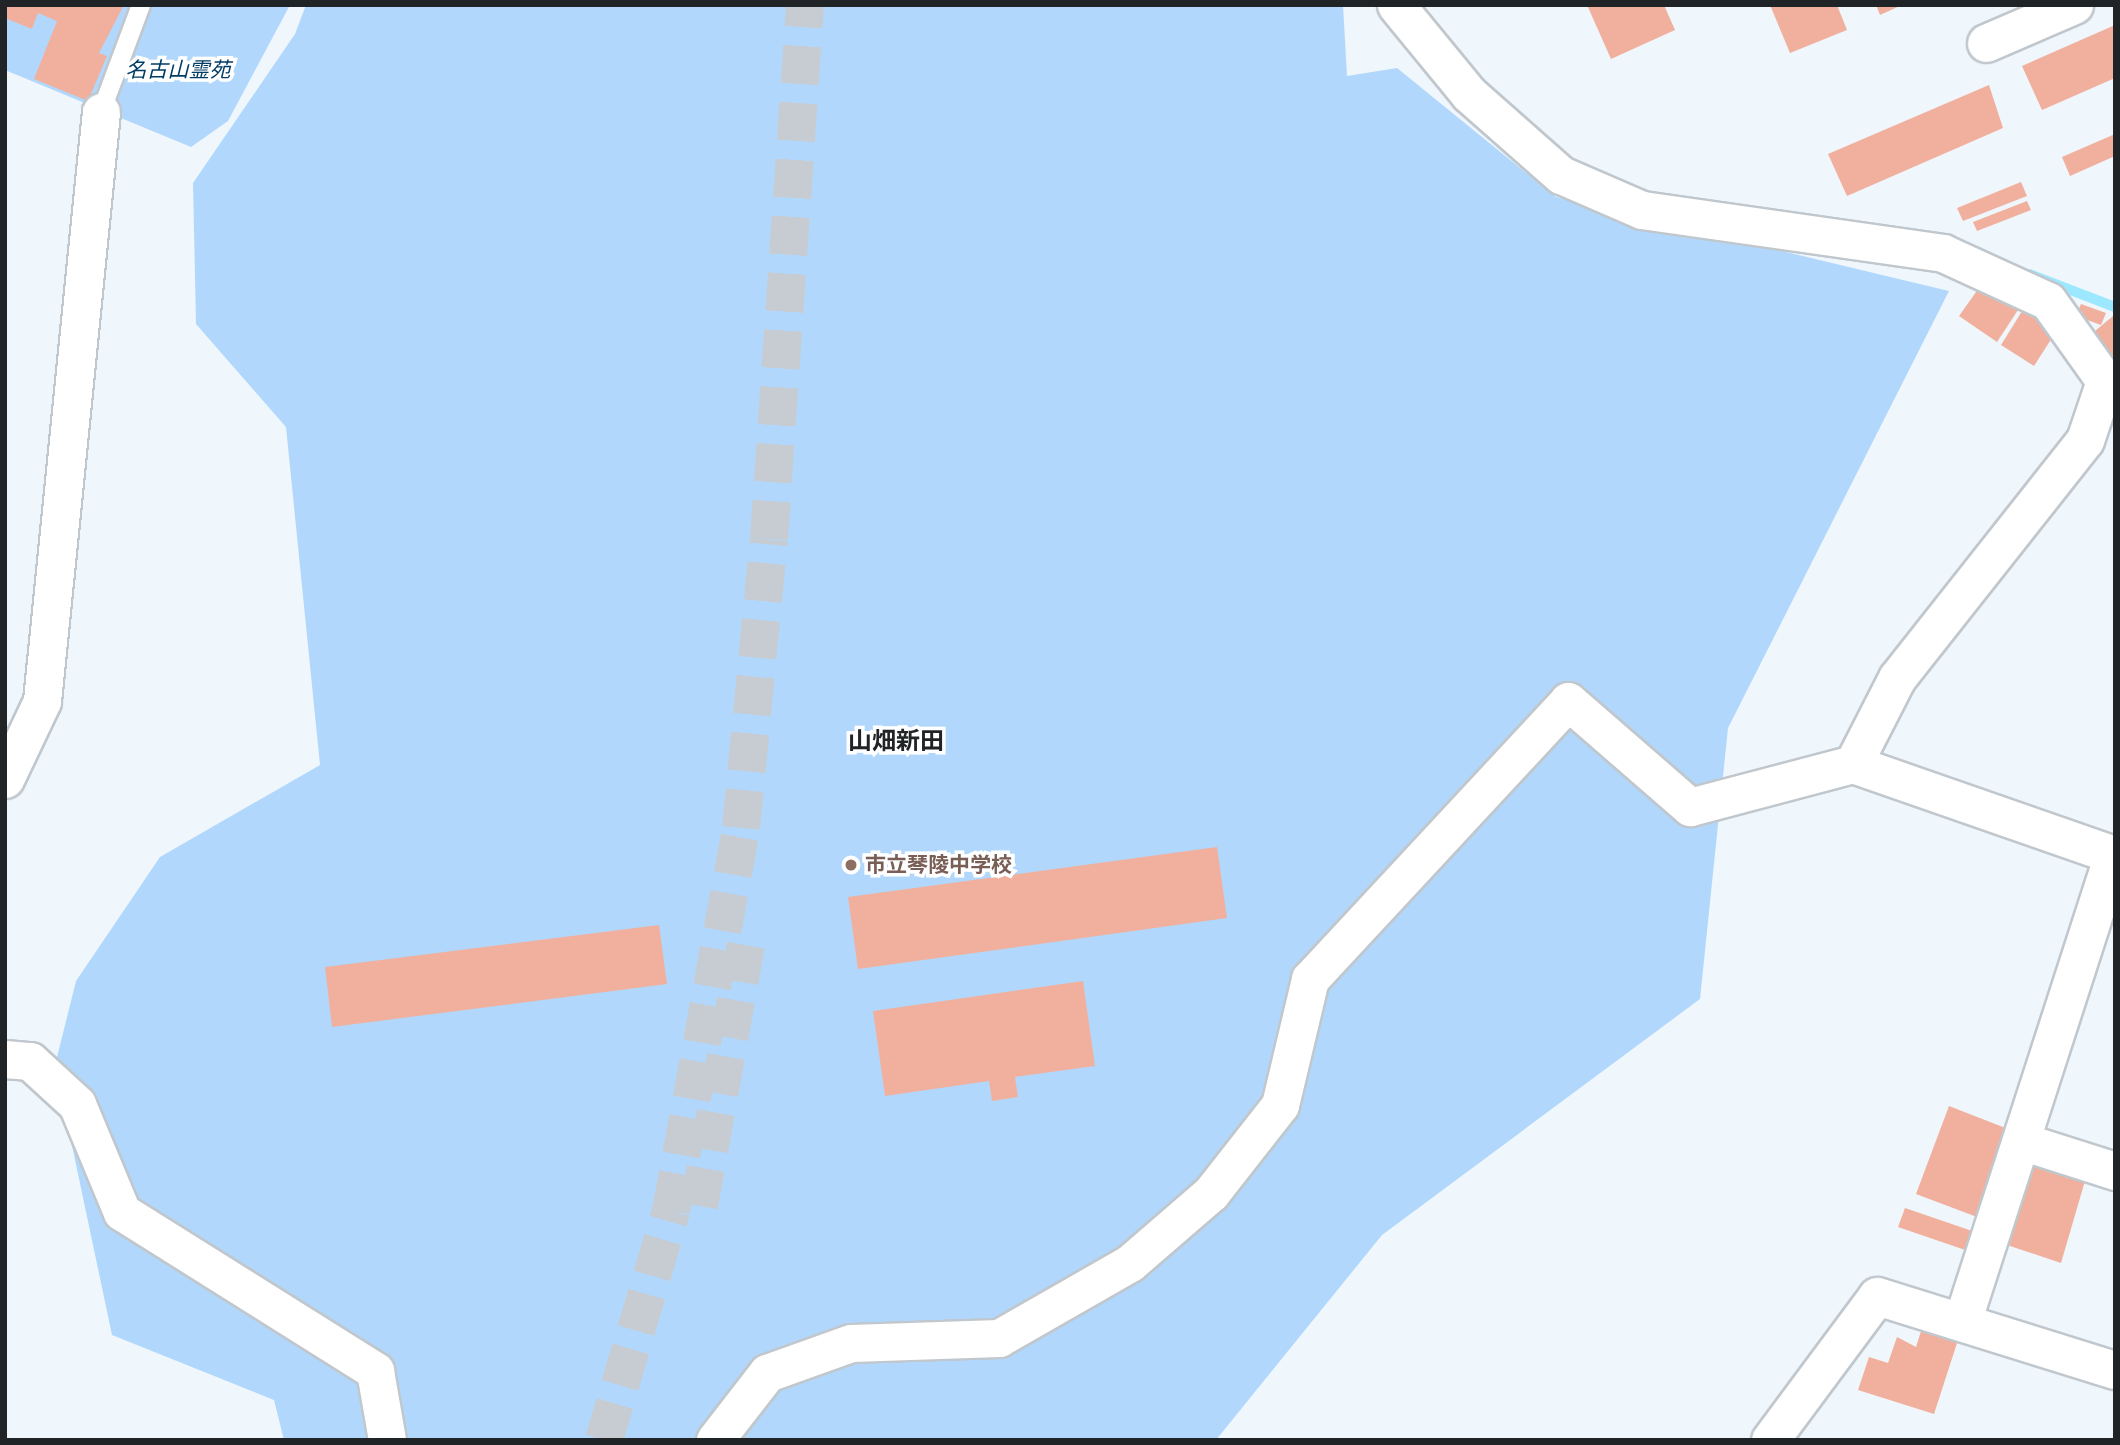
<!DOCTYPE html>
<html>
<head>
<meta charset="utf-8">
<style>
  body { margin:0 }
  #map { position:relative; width:2120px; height:1445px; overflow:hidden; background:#eff6fc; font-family:"Crimson Pro","Noto Sans JP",serif }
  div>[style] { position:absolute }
  .green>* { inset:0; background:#b1d8fc }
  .stream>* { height:10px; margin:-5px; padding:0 5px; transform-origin:5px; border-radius:5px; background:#9ce8fe }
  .building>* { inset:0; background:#f1b09d }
  .secondary-tunnel>* { height:38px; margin-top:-19px; transform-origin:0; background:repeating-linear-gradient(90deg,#c6ccd1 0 38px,transparent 0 57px) }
  .roads { filter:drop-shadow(2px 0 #c0c7cd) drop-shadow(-2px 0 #c0c7cd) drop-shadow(0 2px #c0c7cd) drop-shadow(0 -2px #c0c7cd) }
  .lane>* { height:18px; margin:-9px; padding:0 9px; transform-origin:9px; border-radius:9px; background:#fff }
  .street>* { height:37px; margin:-18.5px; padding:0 18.5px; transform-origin:18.5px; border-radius:18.5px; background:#fff }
  .dots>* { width:19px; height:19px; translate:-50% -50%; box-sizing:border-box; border:4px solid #fff; border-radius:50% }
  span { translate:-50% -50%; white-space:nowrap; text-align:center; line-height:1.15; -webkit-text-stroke:7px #fff; paint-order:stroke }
  .park-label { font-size:21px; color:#003c64; font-style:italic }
  .education-label { font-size:21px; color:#785e54; font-weight:700 }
  .left { translate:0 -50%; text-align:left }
  .quarter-label { font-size:24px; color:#212426; font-weight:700 }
  .frame { position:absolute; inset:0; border:7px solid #212426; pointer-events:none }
</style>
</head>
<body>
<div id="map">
  <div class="green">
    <i style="clip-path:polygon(5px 5px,290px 5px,228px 121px,191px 147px,5px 70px)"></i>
    <i style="clip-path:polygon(306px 5px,1343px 5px,1347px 76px,1397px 68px,1556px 197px,1949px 291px,1728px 728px,1700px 999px,1382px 1235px,1216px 1440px,284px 1440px,274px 1400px,112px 1335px,55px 1065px,76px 981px,160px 857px,320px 765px,286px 427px,196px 324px,193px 183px,295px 34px)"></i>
  </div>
  <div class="stream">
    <i style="left:2029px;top:274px;width:92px;rotate:21deg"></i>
  </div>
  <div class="building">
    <i style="clip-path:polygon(5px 5px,124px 5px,99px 53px,107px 56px,88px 101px,34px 79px,57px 21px,38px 13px,32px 29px,5px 18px)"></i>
    <i style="clip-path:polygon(1587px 5px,1664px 5px,1675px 30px,1611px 59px)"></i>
    <i style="clip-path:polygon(1770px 5px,1837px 5px,1847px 30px,1790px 53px)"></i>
    <i style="clip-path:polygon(1876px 5px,1902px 5px,1880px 15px)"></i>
    <i style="clip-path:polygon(2115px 25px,2115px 78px,2042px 110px,2022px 66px)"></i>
    <i style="clip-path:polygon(1989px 85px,2003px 128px,1847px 196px,1828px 154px)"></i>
    <i style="clip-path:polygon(2115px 134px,2115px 156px,2070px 176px,2062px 157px)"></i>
    <i style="clip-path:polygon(2021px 182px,2027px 196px,1963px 221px,1957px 208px)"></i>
    <i style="clip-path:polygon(2027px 201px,2031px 210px,1977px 231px,1973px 222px)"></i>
    <i style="clip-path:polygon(1981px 285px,2018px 310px,1997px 342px,1959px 316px)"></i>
    <i style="clip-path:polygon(2081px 304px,2106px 313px,2101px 325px,2076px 316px)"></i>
    <i style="clip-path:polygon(2024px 308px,2057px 330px,2034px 366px,2001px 345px)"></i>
    <i style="clip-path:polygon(2113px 316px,2115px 318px,2115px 370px,2089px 336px)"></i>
    <i style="clip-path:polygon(1217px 847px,1227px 918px,858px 969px,848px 897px)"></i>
    <i style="clip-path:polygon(659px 925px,667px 984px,332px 1027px,325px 967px)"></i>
    <i style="clip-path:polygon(1083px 981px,1095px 1066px,1015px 1077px,1018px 1097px,992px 1101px,989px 1081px,885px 1096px,873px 1011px)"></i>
    <i style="clip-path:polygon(1949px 1106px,2008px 1129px,1977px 1217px,1916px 1194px)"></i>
    <i style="clip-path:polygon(2037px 1158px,2087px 1174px,2061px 1263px,2007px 1245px)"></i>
    <i style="clip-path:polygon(1905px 1208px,1978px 1233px,1971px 1252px,1898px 1227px)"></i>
    <i style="clip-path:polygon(1923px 1325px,1959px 1337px,1934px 1414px,1858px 1390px,1869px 1357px,1888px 1363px,1897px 1337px,1916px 1347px)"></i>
  </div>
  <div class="secondary-tunnel">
    <i style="left:699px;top:1206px;width:265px;rotate:-79.8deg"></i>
    <i style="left:604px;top:1440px;width:239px;rotate:-73.7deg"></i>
    <i style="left:671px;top:1211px;width:389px;rotate:-79.6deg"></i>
    <i style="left:741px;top:828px;width:290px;rotate:-84.5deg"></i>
    <i style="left:769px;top:539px;width:535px;rotate:-86.14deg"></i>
  </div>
  <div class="roads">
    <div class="lane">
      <i style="left:101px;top:112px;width:114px;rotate:-69.5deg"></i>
    </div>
    <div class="street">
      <i style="left:1396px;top:5px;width:115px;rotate:50.6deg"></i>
      <i style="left:1469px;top:94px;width:123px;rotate:41.4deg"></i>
      <i style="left:1561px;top:175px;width:88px;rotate:23.4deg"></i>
      <i style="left:1642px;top:210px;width:304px;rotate:8.1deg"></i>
      <i style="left:1943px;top:253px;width:115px;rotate:24.6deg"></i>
      <i style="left:2048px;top:301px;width:98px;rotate:54.5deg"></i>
      <i style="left:2105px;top:381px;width:62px;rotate:108.7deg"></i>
      <i style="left:2085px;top:440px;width:303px;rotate:128.3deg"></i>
      <i style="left:1897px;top:678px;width:97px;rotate:117.1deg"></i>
      <i style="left:1853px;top:764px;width:277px;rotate:19.2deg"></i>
      <i style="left:1986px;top:43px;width:96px;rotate:-23.4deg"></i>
      <i style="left:5px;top:779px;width:86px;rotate:-64.6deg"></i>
      <i style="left:42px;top:701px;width:592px;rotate:-84.28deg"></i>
      <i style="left:5px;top:1059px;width:25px;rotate:5deg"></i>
      <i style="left:30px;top:1061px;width:64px;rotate:42.5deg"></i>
      <i style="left:77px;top:1104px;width:117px;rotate:67.4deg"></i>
      <i style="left:122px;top:1212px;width:299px;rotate:32.1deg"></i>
      <i style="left:375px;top:1371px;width:70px;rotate:80.1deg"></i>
      <i style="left:2024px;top:1142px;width:96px;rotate:17.7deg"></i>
      <i style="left:1962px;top:1322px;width:491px;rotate:-72.1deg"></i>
      <i style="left:715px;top:1440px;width:85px;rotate:-52.2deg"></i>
      <i style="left:767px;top:1373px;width:89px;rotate:-19.7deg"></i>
      <i style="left:851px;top:1343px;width:148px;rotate:-1.9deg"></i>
      <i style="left:999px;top:1338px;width:151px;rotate:-29.8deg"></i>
      <i style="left:1130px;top:1263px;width:107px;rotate:-40.8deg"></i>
      <i style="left:1211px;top:1193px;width:112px;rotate:-51.9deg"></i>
      <i style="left:1280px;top:1105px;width:130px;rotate:-76.6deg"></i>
      <i style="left:1310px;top:979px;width:379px;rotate:-47.1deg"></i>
      <i style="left:1568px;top:701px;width:162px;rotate:41deg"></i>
      <i style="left:1690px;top:807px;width:169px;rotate:-14.8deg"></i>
      <i style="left:1770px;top:1440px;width:179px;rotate:-53.4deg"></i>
      <i style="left:1877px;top:1296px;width:249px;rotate:17.3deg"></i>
    </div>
  </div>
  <div class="dots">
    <i style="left:851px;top:865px;background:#8d6e63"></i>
  </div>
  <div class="park-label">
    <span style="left:178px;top:70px">名古山霊苑</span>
  </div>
  <div class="education-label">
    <span class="left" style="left:865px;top:865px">市立琴陵中学校</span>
  </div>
  <div class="quarter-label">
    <span style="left:896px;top:741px">山畑新田</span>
  </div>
  <div class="frame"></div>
</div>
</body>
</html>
